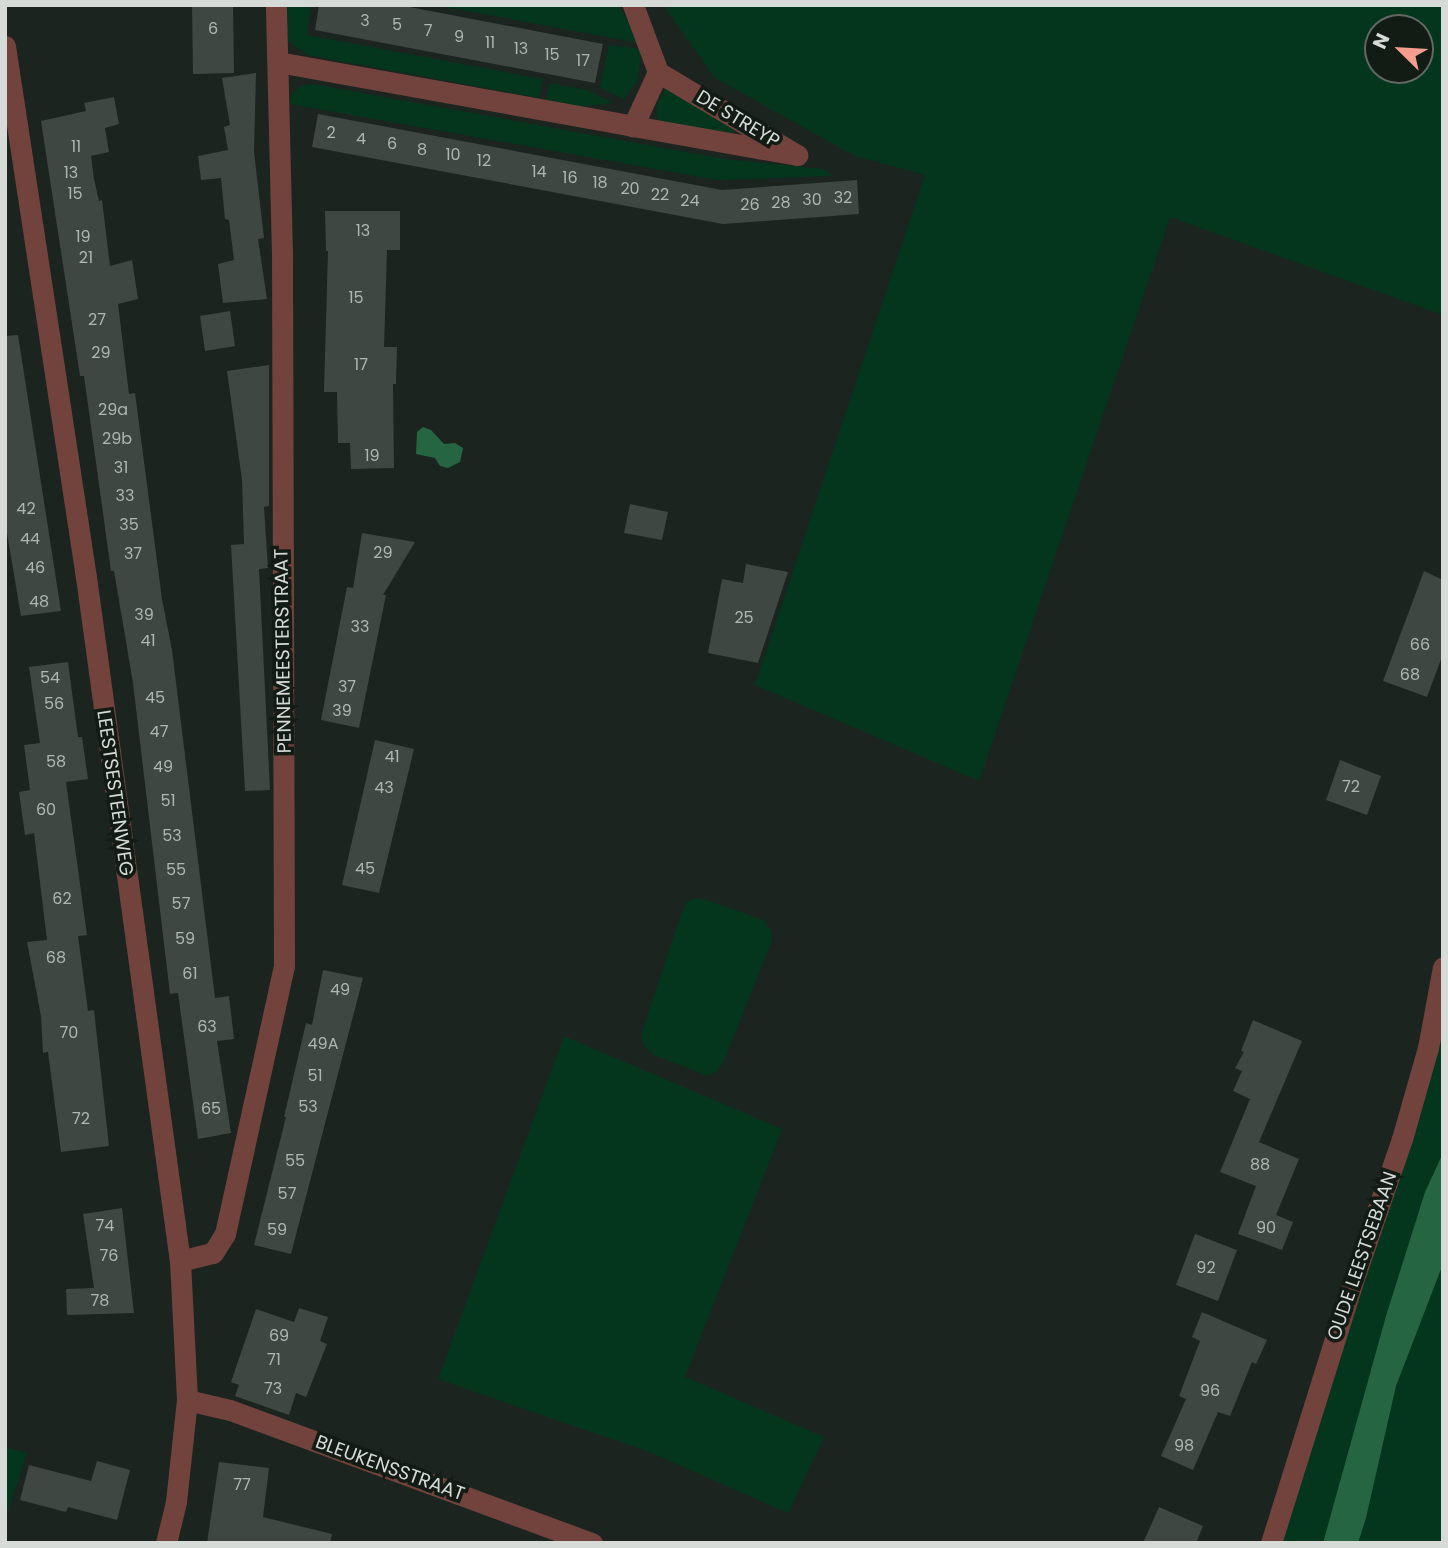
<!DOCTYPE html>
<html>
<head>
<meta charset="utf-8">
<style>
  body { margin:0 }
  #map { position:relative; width:1448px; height:1548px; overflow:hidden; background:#1c241f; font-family:Poppins,sans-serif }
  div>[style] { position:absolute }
  .green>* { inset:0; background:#04351d }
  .water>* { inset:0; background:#256541 }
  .building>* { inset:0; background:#3e4741 }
  .minor>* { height:21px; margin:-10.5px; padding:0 10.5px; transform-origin:10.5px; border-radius:10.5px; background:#72433c }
  .tertiary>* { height:21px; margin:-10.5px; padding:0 10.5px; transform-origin:10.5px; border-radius:10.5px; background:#72433c }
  span { translate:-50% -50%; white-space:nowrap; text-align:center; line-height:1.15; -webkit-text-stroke:7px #131b15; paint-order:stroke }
  .number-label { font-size:16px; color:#b0b6b2 }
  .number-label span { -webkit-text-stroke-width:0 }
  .street-label { font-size:19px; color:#d6dbd7 }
  .frame { position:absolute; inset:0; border:7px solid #d6dbd7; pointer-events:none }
  .north { position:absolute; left:1364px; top:14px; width:70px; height:70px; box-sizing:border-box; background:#131b15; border:2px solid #616863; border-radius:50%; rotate:294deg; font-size:19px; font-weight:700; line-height:28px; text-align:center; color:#d6dbd7 }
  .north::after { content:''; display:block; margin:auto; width:24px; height:32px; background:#f59d8f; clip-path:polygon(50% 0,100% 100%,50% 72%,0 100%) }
</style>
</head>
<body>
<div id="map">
  <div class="green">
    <i style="clip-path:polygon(287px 5px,311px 5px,307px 35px,543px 79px,539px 98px,308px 55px,288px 41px)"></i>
    <i style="clip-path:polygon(434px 5px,619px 5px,639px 43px)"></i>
    <i style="clip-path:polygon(evenodd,663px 5px,1443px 5px,1443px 315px,1170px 217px,979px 781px,755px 685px,925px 175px,855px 156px,715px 78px,663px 5px,1378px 28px,1420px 28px,1420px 70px,1378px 70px,1378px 28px)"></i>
    <i style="clip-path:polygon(609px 45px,641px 49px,638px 80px,624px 99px,600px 88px)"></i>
    <i style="clip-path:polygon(550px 83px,587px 90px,613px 103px,580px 107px,546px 100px)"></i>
    <i style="clip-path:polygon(313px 84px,725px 159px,823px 169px,833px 176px,717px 180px,290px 104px,291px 96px,300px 86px)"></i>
    <i style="clip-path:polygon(666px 87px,733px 129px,732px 136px,663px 124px,657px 117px,656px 107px)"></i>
    <i style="clip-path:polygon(693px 898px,707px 900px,763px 920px,772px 931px,771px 943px,724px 1061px,717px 1071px,708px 1076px,654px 1055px,642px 1043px,642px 1032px,678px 923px,685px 904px)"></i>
    <i style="clip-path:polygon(1443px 1020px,1443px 1543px,1281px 1543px)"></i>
    <i style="clip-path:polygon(564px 1036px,782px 1129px,685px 1377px,824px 1437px,788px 1513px,652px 1453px,438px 1379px)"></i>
    <i style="clip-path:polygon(5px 1447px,27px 1453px,5px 1520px)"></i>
  </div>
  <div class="water">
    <i style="clip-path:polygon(423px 427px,431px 430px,444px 444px,455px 443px,463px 448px,460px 462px,448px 468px,440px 466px,435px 458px,416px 454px,417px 432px)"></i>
    <i style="clip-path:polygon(1443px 1153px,1443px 1264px,1396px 1386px,1366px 1518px,1358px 1543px,1323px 1543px,1386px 1316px,1425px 1192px)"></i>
  </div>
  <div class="building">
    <i style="clip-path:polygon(192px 5px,233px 5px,234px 73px,193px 74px)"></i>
    <i style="clip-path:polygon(319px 5px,399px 5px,603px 44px,595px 83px,315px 30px)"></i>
    <i style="clip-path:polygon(256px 73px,254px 152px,264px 238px,258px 239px,267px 299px,223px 303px,218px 264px,234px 260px,229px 220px,225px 219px,221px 178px,201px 180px,198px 156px,228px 150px,224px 127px,230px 125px,222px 78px)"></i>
    <i style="clip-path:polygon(114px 97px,119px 124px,105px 128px,109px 152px,91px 156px,94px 179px,99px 201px,102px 200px,110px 266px,132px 260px,138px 299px,118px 304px,129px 394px,135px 393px,162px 599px,172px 650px,215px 998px,229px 996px,234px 1039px,217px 1041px,231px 1133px,198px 1139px,178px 993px,170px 994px,133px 683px,114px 571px,111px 571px,84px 376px,80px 376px,41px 121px,86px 111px,84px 103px)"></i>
    <i style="clip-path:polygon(318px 114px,722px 190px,857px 180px,859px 214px,723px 224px,312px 147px)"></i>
    <i style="clip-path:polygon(325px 211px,400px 211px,400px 250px,387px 250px,384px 347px,397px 347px,396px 384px,393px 384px,394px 468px,351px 469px,350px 443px,338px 443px,337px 392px,324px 392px,328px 251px,326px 251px)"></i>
    <i style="clip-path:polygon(230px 311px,235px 346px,205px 351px,200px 316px)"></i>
    <i style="clip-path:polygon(18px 335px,61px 611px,21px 616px,5px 521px,5px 336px)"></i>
    <i style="clip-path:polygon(269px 365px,269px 506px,264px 507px,268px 568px,259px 569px,270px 790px,245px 791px,231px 545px,244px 544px,242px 480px,227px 371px)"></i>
    <i style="clip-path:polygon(630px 504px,668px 512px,662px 540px,624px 533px)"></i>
    <i style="clip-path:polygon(362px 533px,415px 542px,383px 595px,386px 595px,359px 728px,321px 720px,347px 587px,353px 588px)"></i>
    <i style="clip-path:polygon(746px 564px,788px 572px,758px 663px,708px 653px,722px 579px,743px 583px)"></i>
    <i style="clip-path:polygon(1424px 571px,1443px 580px,1443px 654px,1427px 697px,1383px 681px)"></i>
    <i style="clip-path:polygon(68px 662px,78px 737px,82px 737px,88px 779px,66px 782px,87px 935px,78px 936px,88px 1011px,94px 1010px,109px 1146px,61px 1152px,48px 1052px,43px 1053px,41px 1016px,27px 942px,47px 940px,34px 833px,25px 835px,19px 792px,30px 790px,24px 745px,40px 743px,29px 667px)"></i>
    <i style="clip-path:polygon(375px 740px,414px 749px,379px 893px,342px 885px)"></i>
    <i style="clip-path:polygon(1340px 760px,1381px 776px,1367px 815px,1326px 800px)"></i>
    <i style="clip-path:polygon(323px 970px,363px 978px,291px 1254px,254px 1245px,286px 1117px,284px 1117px,306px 1023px,312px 1025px)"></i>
    <i style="clip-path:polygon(1253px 1020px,1302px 1041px,1259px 1142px,1299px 1159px,1276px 1215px,1293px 1222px,1282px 1250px,1238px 1234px,1256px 1186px,1220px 1172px,1250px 1099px,1233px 1091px,1242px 1071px,1235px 1068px,1244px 1052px,1241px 1051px)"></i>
    <i style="clip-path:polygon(122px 1208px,134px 1313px,67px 1315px,66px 1289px,94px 1288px,83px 1214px)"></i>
    <i style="clip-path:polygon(1195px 1234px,1237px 1250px,1218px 1301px,1176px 1285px)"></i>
    <i style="clip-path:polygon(299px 1308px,328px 1317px,320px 1341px,327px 1344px,306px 1397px,296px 1393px,289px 1415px,235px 1396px,239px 1385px,231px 1382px,256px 1309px,294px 1322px)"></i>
    <i style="clip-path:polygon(1202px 1312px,1267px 1340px,1256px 1364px,1252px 1362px,1230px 1416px,1218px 1412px,1193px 1470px,1161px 1456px,1186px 1399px,1179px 1396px,1200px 1341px,1192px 1337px)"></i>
    <i style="clip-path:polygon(97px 1461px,130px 1470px,117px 1520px,68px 1507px,66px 1512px,20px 1500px,29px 1465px,91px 1481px)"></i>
    <i style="clip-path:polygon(219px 1462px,269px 1468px,263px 1517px,332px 1534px,330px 1543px,207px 1543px)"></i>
    <i style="clip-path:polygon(1159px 1507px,1203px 1526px,1196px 1543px,1143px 1543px)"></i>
  </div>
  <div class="minor">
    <i style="left:633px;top:5px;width:72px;rotate:69.5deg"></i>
    <i style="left:278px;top:62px;width:361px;rotate:10.2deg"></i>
    <i style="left:633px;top:126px;width:167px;rotate:10deg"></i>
    <i style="left:797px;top:155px;width:162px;rotate:-149.2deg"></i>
    <i style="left:658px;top:72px;width:60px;rotate:114.8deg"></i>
    <i style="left:180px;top:1261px;width:34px;rotate:-14deg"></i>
    <i style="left:213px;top:1253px;width:22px;rotate:-58deg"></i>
    <i style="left:225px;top:1234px;width:274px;rotate:-77.6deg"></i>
    <i style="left:284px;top:966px;width:711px;rotate:-90.16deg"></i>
    <i style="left:282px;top:255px;width:250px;rotate:-91.4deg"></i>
    <i style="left:187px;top:1400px;width:44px;rotate:13.1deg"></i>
    <i style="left:230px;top:1410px;width:386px;rotate:20.2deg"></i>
    <i style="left:1271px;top:1543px;width:271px;rotate:-72.6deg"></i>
    <i style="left:1352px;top:1284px;width:153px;rotate:-71deg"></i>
    <i style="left:1402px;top:1139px;width:95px;rotate:-74.1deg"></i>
    <i style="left:1428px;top:1048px;width:82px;rotate:-79.5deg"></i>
  </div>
  <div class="tertiary">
    <i style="left:5px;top:46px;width:537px;rotate:81.33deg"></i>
    <i style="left:86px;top:577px;width:690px;rotate:82.18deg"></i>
    <i style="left:180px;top:1261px;width:139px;rotate:87.1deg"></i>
    <i style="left:187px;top:1400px;width:103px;rotate:96.2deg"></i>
    <i style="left:176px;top:1502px;width:42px;rotate:103.7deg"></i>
  </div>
  <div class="number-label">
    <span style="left:365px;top:21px">3</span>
    <span style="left:397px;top:25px">5</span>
    <span style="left:213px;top:29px">6</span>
    <span style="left:428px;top:31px">7</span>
    <span style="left:459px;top:37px">9</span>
    <span style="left:490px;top:43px">11</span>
    <span style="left:521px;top:49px">13</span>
    <span style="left:552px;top:55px">15</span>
    <span style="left:583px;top:61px">17</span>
    <span style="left:331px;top:133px">2</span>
    <span style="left:361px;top:139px">4</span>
    <span style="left:392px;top:144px">6</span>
    <span style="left:76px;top:147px">11</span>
    <span style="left:422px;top:150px">8</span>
    <span style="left:453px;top:155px">10</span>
    <span style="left:484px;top:161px">12</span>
    <span style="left:539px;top:172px">14</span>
    <span style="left:71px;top:173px">13</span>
    <span style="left:570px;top:178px">16</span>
    <span style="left:600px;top:183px">18</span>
    <span style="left:630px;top:189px">20</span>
    <span style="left:75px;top:194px">15</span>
    <span style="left:660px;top:195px">22</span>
    <span style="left:843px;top:198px">32</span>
    <span style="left:812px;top:200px">30</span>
    <span style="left:690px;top:201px">24</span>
    <span style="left:781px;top:203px">28</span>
    <span style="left:750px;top:205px">26</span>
    <span style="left:363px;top:231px">13</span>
    <span style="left:83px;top:237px">19</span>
    <span style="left:86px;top:258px">21</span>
    <span style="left:356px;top:298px">15</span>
    <span style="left:97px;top:320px">27</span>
    <span style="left:101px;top:353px">29</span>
    <span style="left:361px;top:365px">17</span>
    <span style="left:113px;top:410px">29a</span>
    <span style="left:117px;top:439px">29b</span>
    <span style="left:372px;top:456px">19</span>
    <span style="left:121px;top:468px">31</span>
    <span style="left:125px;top:496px">33</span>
    <span style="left:26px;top:509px">42</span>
    <span style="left:129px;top:525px">35</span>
    <span style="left:30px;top:539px">44</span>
    <span style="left:383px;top:553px">29</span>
    <span style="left:133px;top:554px">37</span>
    <span style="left:35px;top:568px">46</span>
    <span style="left:39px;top:602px">48</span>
    <span style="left:144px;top:615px">39</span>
    <span style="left:744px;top:618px">25</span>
    <span style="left:360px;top:627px">33</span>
    <span style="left:148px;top:641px">41</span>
    <span style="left:1420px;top:645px">66</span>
    <span style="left:1410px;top:675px">68</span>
    <span style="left:50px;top:678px">54</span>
    <span style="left:347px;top:687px">37</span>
    <span style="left:155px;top:698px">45</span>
    <span style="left:54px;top:704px">56</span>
    <span style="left:342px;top:711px">39</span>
    <span style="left:159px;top:732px">47</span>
    <span style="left:392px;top:757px">41</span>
    <span style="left:56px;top:762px">58</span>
    <span style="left:163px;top:767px">49</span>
    <span style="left:1351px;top:787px">72</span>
    <span style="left:384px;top:788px">43</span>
    <span style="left:168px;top:801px">51</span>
    <span style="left:46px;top:810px">60</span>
    <span style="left:172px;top:836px">53</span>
    <span style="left:365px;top:869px">45</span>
    <span style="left:176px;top:870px">55</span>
    <span style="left:62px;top:899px">62</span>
    <span style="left:181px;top:904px">57</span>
    <span style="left:185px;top:939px">59</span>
    <span style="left:56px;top:958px">68</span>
    <span style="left:190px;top:974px">61</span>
    <span style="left:340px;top:990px">49</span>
    <span style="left:207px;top:1027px">63</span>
    <span style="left:69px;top:1033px">70</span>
    <span style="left:323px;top:1044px">49A</span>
    <span style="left:315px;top:1076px">51</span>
    <span style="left:308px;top:1107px">53</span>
    <span style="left:211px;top:1109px">65</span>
    <span style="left:81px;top:1119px">72</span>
    <span style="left:295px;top:1161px">55</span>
    <span style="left:1260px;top:1165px">88</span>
    <span style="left:287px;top:1194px">57</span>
    <span style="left:105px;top:1226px">74</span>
    <span style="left:1266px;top:1228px">90</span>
    <span style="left:277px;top:1230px">59</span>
    <span style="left:109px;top:1256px">76</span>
    <span style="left:1206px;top:1268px">92</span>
    <span style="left:100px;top:1301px">78</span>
    <span style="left:279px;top:1336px">69</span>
    <span style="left:274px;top:1360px">71</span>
    <span style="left:273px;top:1389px">73</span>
    <span style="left:1210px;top:1391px">96</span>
    <span style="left:1184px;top:1446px">98</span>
    <span style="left:242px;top:1485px">77</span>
  </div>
  <div class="street-label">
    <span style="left:738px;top:119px;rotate:31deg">DE STREYP</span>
    <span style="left:283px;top:651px;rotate:-91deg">PENNEMEESTERSTRAAT</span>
    <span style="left:115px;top:793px;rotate:82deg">LEESTSESTEENWEG</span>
    <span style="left:1362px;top:1256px;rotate:-71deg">OUDE LEESTSEBAAN</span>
    <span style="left:390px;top:1468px;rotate:20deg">BLEUKENSSTRAAT</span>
  </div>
  <div class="frame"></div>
  <div class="north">N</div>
</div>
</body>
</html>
